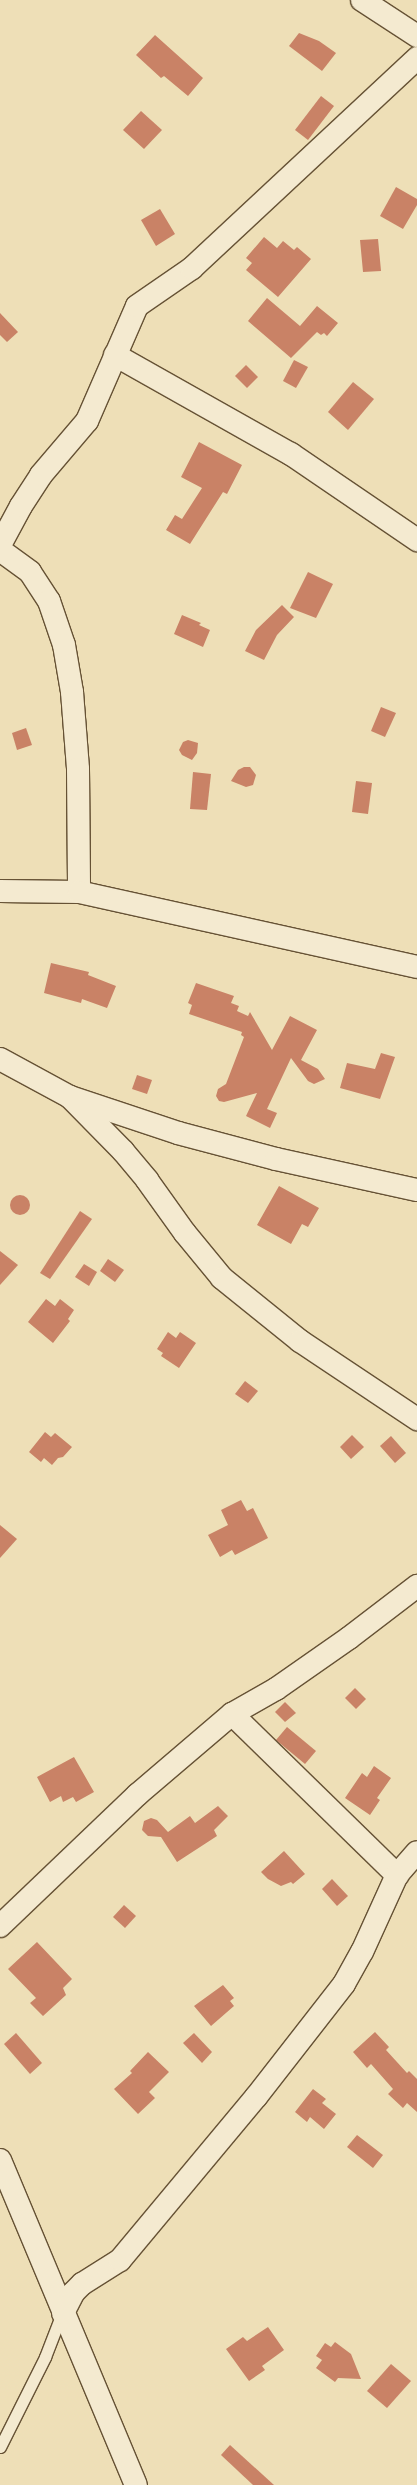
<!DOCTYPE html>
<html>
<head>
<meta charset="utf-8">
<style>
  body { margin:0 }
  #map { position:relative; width:417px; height:2485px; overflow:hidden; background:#eedfb7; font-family:"Old Standard TT",serif }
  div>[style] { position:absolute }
  .building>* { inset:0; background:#c98266 }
  .round { border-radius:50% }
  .roads { filter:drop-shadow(1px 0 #665235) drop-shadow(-1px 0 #665235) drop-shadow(0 1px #665235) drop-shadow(0 -1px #665235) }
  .service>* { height:11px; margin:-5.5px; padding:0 5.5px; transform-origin:5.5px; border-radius:5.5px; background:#f4ead0 }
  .minor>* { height:22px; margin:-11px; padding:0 11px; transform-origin:11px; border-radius:11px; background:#f4ead0 }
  span { translate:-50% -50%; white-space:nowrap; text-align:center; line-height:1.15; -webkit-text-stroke:3.5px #f4ead0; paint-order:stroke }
</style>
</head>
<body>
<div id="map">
  <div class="building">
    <i style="clip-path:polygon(299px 33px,319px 41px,336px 53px,322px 71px,289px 46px)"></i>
    <i style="clip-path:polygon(155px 35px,203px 78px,188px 96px,164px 76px,161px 78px,136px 55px)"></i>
    <i style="clip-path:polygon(321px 96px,334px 106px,308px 140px,295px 130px)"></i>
    <i style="clip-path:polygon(141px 111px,162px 130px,144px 149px,123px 130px)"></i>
    <i style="clip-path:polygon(396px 187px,417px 199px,417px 205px,403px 229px,380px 216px)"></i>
    <i style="clip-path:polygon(160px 209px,175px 234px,156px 246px,141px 220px)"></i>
    <i style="clip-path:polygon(264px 237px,277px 248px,283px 241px,294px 250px,297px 247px,311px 259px,278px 297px,246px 270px,252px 263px,246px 258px)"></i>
    <i style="clip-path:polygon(378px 239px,381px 271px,363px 272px,360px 240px)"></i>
    <i style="clip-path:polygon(267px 298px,300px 326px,317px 306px,338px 323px,327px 336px,324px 333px,321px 335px,317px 332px,291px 358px,248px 321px)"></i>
    <i style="clip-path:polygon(0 313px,18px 332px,7px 342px,0 335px)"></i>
    <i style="clip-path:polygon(294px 360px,308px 367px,296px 388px,283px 381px)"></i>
    <i style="clip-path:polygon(246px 365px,258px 377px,247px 388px,235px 376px)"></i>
    <i style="clip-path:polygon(353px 382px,374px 399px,348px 430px,328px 412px)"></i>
    <i style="clip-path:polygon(199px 442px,242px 465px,227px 494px,223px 492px,190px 544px,166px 530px,175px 515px,182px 519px,202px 488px,181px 477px)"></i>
    <i style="clip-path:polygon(308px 572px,333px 584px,316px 618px,290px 608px)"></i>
    <i style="clip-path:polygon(282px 605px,294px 617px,277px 635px,264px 660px,245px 651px,256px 630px)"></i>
    <i style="clip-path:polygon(182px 615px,201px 623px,199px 625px,210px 630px,203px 647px,174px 634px)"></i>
    <i style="clip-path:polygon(381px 707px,396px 713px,385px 737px,371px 731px)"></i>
    <i style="clip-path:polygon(26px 728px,32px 745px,17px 750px,12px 733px)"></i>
    <i style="clip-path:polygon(188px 740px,198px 743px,197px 753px,192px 760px,182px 755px,179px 750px,183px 742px)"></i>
    <i style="clip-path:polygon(244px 767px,250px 767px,256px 775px,253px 785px,246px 787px,231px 781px,238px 770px)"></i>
    <i style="clip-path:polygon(193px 772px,211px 774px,207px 810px,190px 809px)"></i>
    <i style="clip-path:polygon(356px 781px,372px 783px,368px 814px,352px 812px)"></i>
    <i style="clip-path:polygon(51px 963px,89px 972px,88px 975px,116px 986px,107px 1008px,82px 999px,81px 1003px,44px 993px)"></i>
    <i style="clip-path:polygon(196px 983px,234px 996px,231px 1003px,239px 1006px,237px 1011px,248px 1016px,250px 1012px,272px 1050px,290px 1016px,317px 1030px,301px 1060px,318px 1069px,325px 1079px,314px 1084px,308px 1081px,291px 1058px,267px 1109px,277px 1113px,270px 1128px,246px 1116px,257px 1093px,224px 1102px,219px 1101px,216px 1096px,218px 1089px,226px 1084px,244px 1037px,241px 1035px,242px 1032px,189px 1014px,192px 1005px,188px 1003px)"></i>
    <i style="clip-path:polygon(381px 1053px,395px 1057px,380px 1099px,340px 1088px,347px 1063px,375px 1069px)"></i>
    <i style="clip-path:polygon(137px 1075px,152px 1080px,147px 1094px,132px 1089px)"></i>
    <i style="clip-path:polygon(279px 1186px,319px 1208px,308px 1227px,302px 1224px,291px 1244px,257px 1225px)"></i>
    <i class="round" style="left:10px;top:1195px;width:20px;height:20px"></i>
    <i style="clip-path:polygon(80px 1211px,92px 1219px,50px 1279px,40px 1273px)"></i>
    <i style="clip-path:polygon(0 1251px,18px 1265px,0 1285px)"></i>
    <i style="clip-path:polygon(108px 1259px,124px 1270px,115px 1282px,100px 1271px)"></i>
    <i style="clip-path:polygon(84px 1264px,97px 1272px,89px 1286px,75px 1277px)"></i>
    <i style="clip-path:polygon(46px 1299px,55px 1306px,60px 1299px,74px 1310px,68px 1319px,70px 1321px,53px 1343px,28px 1322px)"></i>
    <i style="clip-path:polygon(168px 1332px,176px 1338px,180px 1332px,196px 1343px,179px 1368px,161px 1356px,163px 1353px,157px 1349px)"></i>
    <i style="clip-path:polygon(245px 1381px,258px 1391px,248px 1403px,235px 1394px)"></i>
    <i style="clip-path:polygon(45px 1432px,51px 1437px,55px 1433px,72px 1447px,63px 1457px,58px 1458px,52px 1465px,44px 1458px,41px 1462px,29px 1452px)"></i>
    <i style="clip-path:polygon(352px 1435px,364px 1447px,351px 1459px,340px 1447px)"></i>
    <i style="clip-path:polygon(391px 1436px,406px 1453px,395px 1463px,380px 1446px)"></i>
    <i style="clip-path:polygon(241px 1500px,247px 1511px,253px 1508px,268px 1538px,235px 1555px,232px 1550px,220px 1557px,208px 1535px,228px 1525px,221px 1510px)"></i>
    <i style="clip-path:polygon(0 1525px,17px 1539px,0 1558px)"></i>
    <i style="clip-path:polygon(355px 1688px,366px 1699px,356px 1709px,345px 1698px)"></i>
    <i style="clip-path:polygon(285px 1702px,296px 1713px,285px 1722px,275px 1712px)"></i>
    <i style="clip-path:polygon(287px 1727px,316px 1751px,305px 1764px,276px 1740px)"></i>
    <i style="clip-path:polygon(74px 1757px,94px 1792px,76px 1802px,73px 1797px,63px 1802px,61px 1796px,50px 1802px,37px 1777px)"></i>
    <i style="clip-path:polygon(374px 1766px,391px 1778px,377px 1798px,380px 1800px,370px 1815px,345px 1798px,362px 1773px,367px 1777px)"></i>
    <i style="clip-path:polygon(218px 1806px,228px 1816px,214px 1830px,217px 1836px,177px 1862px,161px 1837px,148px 1836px,142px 1830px,144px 1821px,151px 1818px,157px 1820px,168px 1832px,190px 1816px,195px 1823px)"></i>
    <i style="clip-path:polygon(284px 1851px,305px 1874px,293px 1884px,291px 1882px,281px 1886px,268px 1879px,261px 1872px)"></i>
    <i style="clip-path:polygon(332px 1879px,348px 1896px,337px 1906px,322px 1889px)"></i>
    <i style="clip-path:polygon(124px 1905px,136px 1916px,125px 1928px,113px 1917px)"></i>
    <i style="clip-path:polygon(37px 1942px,72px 1979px,63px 1988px,66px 1995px,43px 2016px,30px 2003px,36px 1998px,8px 1969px)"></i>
    <i style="clip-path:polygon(223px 1985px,234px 1998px,230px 2001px,234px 2006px,211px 2026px,194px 2006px)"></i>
    <i style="clip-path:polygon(375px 2032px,389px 2047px,386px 2050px,407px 2073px,409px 2071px,417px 2079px,417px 2112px,407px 2103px,403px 2108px,388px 2094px,393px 2089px,371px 2064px,367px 2068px,353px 2052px)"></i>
    <i style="clip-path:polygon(16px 2033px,42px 2063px,30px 2074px,4px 2044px)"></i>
    <i style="clip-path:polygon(194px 2033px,212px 2052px,202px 2063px,183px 2043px)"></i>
    <i style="clip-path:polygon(148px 2052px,169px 2072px,149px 2092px,155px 2098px,138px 2114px,114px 2089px,132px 2073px,130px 2071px)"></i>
    <i style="clip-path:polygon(313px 2089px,326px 2099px,322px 2103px,336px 2114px,324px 2129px,310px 2117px,307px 2122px,295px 2112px)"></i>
    <i style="clip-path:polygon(357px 2135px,383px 2155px,373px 2168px,347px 2147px)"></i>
    <i style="clip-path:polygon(268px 2327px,284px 2350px,262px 2366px,265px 2370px,249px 2381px,226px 2349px,243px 2337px,247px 2341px)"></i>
    <i style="clip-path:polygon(335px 2342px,351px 2354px,361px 2379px,338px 2378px,335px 2382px,316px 2368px,322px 2360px,316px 2356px,325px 2343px,331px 2347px)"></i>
    <i style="clip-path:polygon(391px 2364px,411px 2381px,387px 2408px,367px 2391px)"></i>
    <i style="clip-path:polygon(230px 2445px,274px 2485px,253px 2485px,221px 2455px)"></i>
  </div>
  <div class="roads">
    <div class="service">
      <i style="left:0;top:2447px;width:101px;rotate:-63.4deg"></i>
      <i style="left:45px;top:2357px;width:47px;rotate:-68.9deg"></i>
    </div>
    <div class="minor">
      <i style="left:362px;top:0;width:66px;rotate:33.2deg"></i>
      <i style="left:115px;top:355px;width:202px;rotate:29.4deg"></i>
      <i style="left:291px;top:454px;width:153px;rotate:34.3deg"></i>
      <i style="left:0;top:545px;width:44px;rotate:-61.7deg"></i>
      <i style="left:21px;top:506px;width:37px;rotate:-57deg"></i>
      <i style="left:41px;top:475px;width:71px;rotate:-49.6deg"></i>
      <i style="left:87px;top:421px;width:125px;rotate:-66.5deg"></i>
      <i style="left:137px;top:306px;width:67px;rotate:-34.6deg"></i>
      <i style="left:192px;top:268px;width:308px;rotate:-43deg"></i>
      <i style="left:0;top:550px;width:37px;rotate:36deg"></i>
      <i style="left:30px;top:572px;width:35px;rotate:57deg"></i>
      <i style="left:49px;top:601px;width:46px;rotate:71.2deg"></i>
      <i style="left:64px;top:645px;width:48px;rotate:80.3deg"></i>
      <i style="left:72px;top:692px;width:77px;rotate:85.5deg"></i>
      <i style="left:78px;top:769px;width:123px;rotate:89.5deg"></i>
      <i style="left:0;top:891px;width:79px;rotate:0.7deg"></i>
      <i style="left:79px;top:892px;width:346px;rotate:12.5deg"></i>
      <i style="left:0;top:1059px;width:80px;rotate:28.5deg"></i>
      <i style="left:70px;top:1097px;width:114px;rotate:18.4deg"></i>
      <i style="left:178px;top:1133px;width:101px;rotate:14.9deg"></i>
      <i style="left:276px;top:1159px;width:144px;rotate:12.4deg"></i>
      <i style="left:70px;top:1097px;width:76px;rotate:45.5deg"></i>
      <i style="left:123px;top:1151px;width:38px;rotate:50deg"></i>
      <i style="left:147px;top:1180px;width:65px;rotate:54.4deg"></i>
      <i style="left:185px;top:1233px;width:58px;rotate:50.6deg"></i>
      <i style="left:222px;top:1278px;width:100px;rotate:38.9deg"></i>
      <i style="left:300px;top:1341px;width:141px;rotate:33.7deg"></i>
      <i style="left:232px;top:1714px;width:231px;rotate:44.3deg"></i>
      <i style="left:0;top:1926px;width:190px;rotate:-43.7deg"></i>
      <i style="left:137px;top:1795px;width:125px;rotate:-40.5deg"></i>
      <i style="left:232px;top:1714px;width:51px;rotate:-29.6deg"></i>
      <i style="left:276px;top:1689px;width:89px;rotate:-34.9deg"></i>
      <i style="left:349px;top:1638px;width:86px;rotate:-37.4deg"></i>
      <i style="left:0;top:2160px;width:352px;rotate:67.3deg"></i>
      <i style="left:63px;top:2313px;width:22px;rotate:-63deg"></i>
      <i style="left:73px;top:2293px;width:13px;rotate:-45deg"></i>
      <i style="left:82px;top:2284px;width:45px;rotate:-32.3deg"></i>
      <i style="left:120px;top:2260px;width:212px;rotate:-50.2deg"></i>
      <i style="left:256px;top:2097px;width:143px;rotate:-52.1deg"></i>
      <i style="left:344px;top:1984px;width:37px;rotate:-61deg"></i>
      <i style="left:362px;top:1952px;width:85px;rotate:-65.6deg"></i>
      <i style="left:397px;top:1875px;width:30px;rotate:-49deg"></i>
    </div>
  </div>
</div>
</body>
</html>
